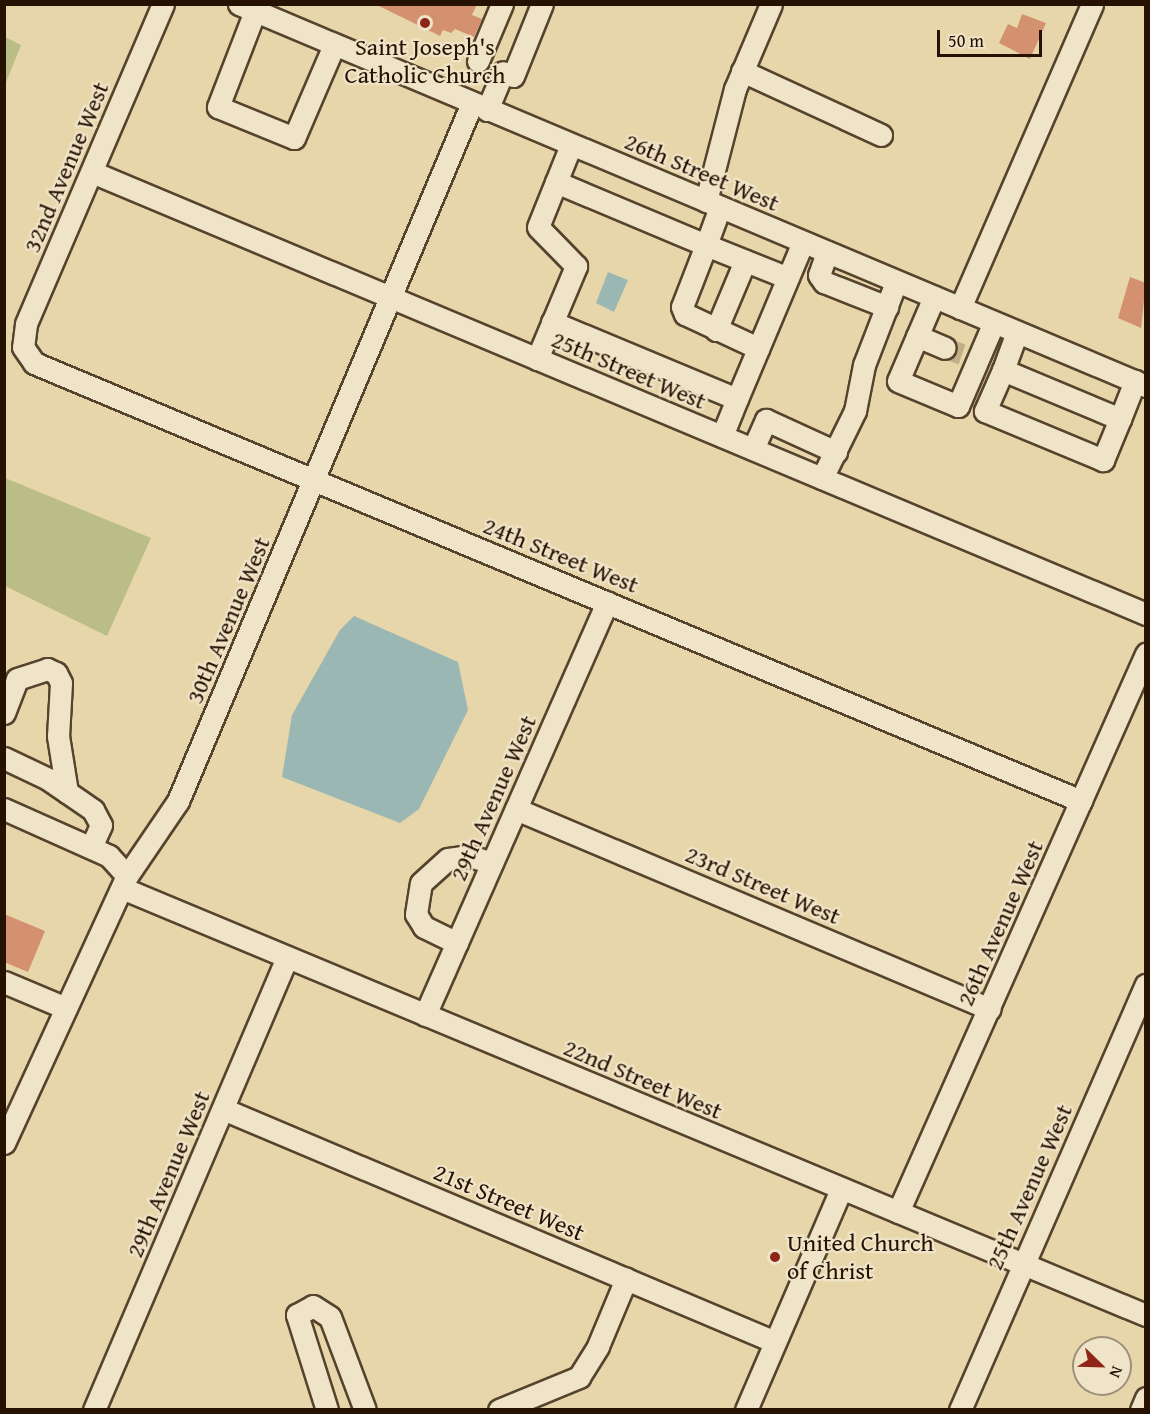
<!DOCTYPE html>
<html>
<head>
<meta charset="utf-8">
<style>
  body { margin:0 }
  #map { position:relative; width:1150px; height:1414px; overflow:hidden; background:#e8d6ab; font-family:"Gentium Book Plus",serif }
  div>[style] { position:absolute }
  .green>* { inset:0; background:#babd86 }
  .water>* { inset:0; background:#9ab7b3 }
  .building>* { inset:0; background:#d3916f }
  .minor-tunnel>* { height:21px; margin-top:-10.5px; transform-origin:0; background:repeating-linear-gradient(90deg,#c1af89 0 21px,transparent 0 31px) }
  .roads { filter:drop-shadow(2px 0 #56432d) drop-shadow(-2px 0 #56432d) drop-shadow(0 2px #56432d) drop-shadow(0 -2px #56432d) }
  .minor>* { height:21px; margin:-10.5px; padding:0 10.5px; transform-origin:10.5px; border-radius:10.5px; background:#f0e4c8 }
  .dots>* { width:16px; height:16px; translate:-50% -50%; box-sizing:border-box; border:3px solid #f0e4c8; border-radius:50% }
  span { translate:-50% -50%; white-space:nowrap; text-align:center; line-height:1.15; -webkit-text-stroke:4.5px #f0e4c8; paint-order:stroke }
  .poi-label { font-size:24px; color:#261203 }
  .left { translate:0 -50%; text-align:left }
  .street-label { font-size:24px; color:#261203 }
  .frame { position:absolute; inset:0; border:6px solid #261203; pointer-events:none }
  .north { position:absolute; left:1072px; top:1336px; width:60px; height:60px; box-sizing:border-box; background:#f0e4c8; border:2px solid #9f9079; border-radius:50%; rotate:113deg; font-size:16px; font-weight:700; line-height:24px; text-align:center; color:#261203 }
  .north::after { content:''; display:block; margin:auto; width:21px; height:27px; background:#8f2418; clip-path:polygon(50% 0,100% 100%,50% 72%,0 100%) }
  .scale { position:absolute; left:937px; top:30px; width:105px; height:27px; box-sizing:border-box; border:3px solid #261203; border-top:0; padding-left:8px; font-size:18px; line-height:21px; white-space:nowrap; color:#261203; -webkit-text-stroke:4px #f0e4c8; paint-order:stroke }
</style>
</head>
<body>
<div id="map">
  <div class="green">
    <i style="clip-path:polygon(5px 37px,21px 45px,5px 85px)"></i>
    <i style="clip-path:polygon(5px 478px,151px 538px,107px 636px,5px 586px)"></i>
  </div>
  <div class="water">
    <i style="clip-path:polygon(608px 272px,628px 280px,614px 312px,596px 303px)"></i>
    <i style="clip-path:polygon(354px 616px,458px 662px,468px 710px,419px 809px,400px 823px,282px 777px,292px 715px,340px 630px)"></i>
  </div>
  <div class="building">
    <i style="clip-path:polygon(375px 4px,477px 4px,472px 15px,482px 19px,474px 37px,455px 29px,451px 33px,443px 30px,440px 36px)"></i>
    <i style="clip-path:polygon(1022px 14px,1046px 23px,1030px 59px,999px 43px,1008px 24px,1017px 28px)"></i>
    <i style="clip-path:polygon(1130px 277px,1146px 283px,1141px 328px,1118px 318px)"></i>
    <i style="clip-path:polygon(4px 914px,45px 931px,28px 972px,4px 962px)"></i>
  </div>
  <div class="minor-tunnel">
    <i style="left:945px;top:348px;width:18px;rotate:19deg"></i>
  </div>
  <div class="roads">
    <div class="minor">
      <i style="left:163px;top:4px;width:348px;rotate:113.2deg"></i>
      <i style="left:26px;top:324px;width:23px;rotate:97deg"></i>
      <i style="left:23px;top:347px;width:19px;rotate:55deg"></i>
      <i style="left:34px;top:363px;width:1135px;rotate:22.7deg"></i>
      <i style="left:239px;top:4px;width:984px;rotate:22.84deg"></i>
      <i style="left:255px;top:11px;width:103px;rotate:111.1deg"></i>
      <i style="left:218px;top:107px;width:82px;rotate:22.2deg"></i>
      <i style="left:294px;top:138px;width:101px;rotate:-66.7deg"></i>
      <i style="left:478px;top:61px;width:62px;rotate:-67.2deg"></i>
      <i style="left:742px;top:71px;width:153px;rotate:24.7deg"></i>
      <i style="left:513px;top:76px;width:78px;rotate:-68.1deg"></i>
      <i style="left:487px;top:110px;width:41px;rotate:-67.2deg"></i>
      <i style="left:92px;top:172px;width:1143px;rotate:22.75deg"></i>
      <i style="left:556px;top:182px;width:163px;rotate:22.8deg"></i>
      <i style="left:706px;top:245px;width:66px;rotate:111.2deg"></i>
      <i style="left:682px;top:307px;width:8px;rotate:67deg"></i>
      <i style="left:685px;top:314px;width:81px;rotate:25deg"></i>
      <i style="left:706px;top:201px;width:116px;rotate:-75.5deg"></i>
      <i style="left:735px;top:89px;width:92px;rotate:-67deg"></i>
      <i style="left:720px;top:207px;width:40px;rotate:110.2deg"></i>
      <i style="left:706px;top:245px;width:88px;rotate:21.9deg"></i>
      <i style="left:827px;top:252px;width:24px;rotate:109deg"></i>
      <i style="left:819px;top:275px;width:9px;rotate:54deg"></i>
      <i style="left:824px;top:282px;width:68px;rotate:21.6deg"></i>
      <i style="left:934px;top:297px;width:91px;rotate:113.2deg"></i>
      <i style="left:898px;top:381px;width:65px;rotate:22.6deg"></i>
      <i style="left:958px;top:406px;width:91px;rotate:-66.8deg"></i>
      <i style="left:960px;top:308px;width:331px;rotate:-66.5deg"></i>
      <i style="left:552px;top:322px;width:200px;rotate:22.6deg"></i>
      <i style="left:737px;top:399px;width:170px;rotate:-67.2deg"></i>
      <i style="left:716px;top:330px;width:75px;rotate:-67.2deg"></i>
      <i style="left:1017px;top:332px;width:40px;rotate:110.2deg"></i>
      <i style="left:1003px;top:370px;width:127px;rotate:22.7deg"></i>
      <i style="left:1120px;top:419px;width:41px;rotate:-68.5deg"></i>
      <i style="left:917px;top:336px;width:30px;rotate:23deg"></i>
      <i style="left:537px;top:359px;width:101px;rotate:-67.2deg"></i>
      <i style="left:576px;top:266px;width:54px;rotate:-134.3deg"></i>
      <i style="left:538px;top:227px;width:88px;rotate:-68.1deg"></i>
      <i style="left:1003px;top:370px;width:45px;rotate:113.7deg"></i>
      <i style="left:985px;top:411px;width:128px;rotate:22.6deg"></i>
      <i style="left:1103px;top:460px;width:44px;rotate:-67.5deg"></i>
      <i style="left:722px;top:436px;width:40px;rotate:-68deg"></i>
      <i style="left:753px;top:449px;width:32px;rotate:-66deg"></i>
      <i style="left:766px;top:420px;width:77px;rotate:24.6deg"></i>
      <i style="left:822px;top:478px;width:75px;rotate:-63.8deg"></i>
      <i style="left:855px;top:411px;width:47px;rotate:-78.9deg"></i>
      <i style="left:864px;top:365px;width:89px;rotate:-68.9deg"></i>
      <i style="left:4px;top:713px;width:36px;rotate:-69deg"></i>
      <i style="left:17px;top:679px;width:32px;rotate:-18deg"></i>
      <i style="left:47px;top:669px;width:10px;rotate:24deg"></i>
      <i style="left:56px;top:673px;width:11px;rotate:63deg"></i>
      <i style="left:61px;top:683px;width:53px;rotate:93.2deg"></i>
      <i style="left:58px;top:736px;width:57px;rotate:80.9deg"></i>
      <i style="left:4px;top:758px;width:49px;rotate:25.5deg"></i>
      <i style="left:48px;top:779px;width:55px;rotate:34.6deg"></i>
      <i style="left:93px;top:810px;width:17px;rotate:62deg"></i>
      <i style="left:101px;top:825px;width:24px;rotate:114deg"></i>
      <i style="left:4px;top:809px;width:115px;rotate:24.1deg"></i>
      <i style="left:109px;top:856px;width:27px;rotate:48deg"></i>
      <i style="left:516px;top:809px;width:514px;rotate:22.88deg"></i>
      <i style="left:122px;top:888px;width:1109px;rotate:22.64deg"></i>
      <i style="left:457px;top:943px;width:37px;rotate:-154deg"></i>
      <i style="left:424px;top:927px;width:15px;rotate:-122deg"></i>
      <i style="left:416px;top:914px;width:31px;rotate:-81deg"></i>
      <i style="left:421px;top:883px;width:36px;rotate:-42deg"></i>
      <i style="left:448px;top:859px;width:22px;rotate:-8deg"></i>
      <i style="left:470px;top:856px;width:23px;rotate:18deg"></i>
      <i style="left:4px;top:982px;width:67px;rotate:22.8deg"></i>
      <i style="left:425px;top:1015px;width:451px;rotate:-66.2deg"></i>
      <i style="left:223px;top:1109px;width:599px;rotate:22.88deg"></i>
      <i style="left:4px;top:1143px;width:294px;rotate:-65.3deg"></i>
      <i style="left:127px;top:876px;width:91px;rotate:-55.8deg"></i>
      <i style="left:178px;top:801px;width:757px;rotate:-67.16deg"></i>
      <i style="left:898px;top:1212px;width:611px;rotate:-66.04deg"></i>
      <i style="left:94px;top:1410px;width:491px;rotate:-66.9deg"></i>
      <i style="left:327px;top:1410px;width:100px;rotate:-107.5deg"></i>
      <i style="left:297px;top:1315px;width:18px;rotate:-29deg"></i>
      <i style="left:313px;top:1306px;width:20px;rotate:33deg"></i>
      <i style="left:330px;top:1317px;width:99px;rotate:69.4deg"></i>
      <i style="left:499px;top:1410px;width:87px;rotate:-22.4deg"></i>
      <i style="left:579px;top:1377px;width:36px;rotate:-58deg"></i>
      <i style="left:598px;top:1346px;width:73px;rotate:-67.3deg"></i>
      <i style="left:746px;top:1410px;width:241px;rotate:-66.7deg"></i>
      <i style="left:960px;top:1410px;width:464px;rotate:-66.4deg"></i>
      <i style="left:1141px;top:1410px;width:13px;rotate:-67deg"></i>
    </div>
  </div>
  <div class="dots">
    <i style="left:425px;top:23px;background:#8f2418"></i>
    <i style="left:775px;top:1257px;background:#8f2418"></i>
  </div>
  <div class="poi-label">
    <span style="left:425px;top:61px">Saint Joseph's<br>Catholic Church</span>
    <span class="left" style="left:787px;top:1257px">United Church<br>of Christ</span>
  </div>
  <div class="street-label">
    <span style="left:66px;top:167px;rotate:-67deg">32nd Avenue West</span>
    <span style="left:702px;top:172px;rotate:23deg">26th Street West</span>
    <span style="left:629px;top:370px;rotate:23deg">25th Street West</span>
    <span style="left:561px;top:555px;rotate:22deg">24th Street West</span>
    <span style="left:228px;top:620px;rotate:-67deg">30th Avenue West</span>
    <span style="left:493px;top:798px;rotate:-66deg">29th Avenue West</span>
    <span style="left:763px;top:885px;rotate:23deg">23rd Street West</span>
    <span style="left:1000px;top:923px;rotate:-66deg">26th Avenue West</span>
    <span style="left:643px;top:1079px;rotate:23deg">22nd Street West</span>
    <span style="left:168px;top:1174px;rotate:-67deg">29th Avenue West</span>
    <span style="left:1029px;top:1187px;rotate:-66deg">25th Avenue West</span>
    <span style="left:509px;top:1202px;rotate:23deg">21st Street West</span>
  </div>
  <div class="frame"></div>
  <div class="north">N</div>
  <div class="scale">50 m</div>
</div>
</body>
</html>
